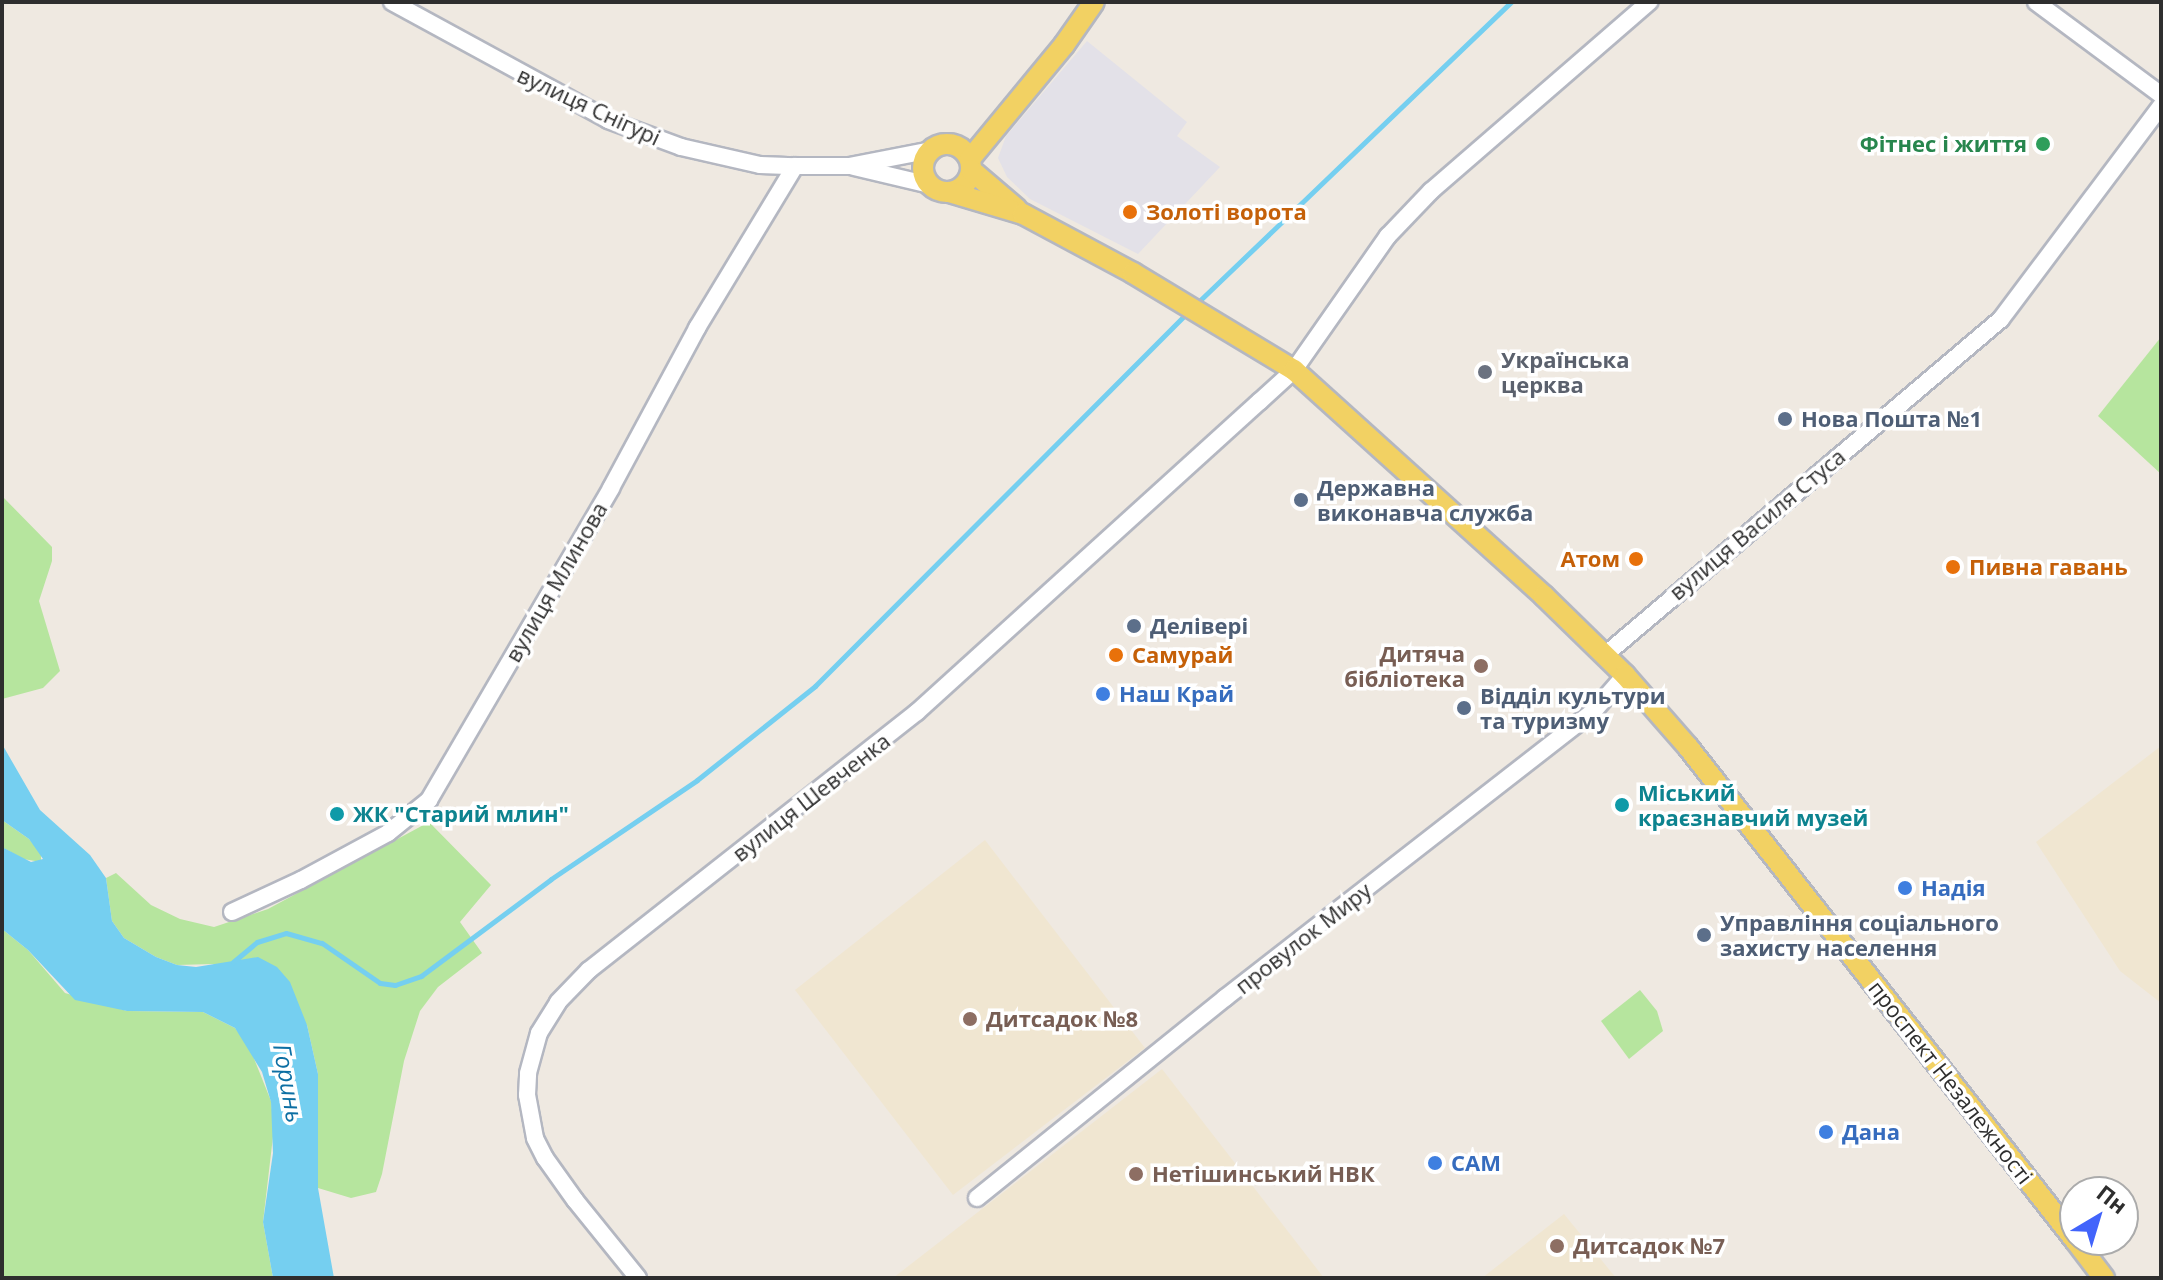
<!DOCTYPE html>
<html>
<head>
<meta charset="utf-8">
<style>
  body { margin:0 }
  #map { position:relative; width:2163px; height:1280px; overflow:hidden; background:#efe9e1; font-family:"Open Sans",sans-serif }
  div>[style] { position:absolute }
  .industrial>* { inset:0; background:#e3e1e8 }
  .education>* { inset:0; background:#f0e6d1 }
  .green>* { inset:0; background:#b6e59e }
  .water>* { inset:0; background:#75cff0 }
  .stream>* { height:5px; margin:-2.5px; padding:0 2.5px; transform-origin:2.5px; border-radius:2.5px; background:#75cff0 }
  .roads { filter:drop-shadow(2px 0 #b4b7c1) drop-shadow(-2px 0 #b4b7c1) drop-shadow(0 2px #b4b7c1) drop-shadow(0 -2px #b4b7c1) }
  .minor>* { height:16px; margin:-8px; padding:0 8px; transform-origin:8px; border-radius:8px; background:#fff }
  .major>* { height:20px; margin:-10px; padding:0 10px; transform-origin:10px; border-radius:10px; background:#f2d163 }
  .major>.ring { margin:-10px; padding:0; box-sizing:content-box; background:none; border:20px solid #f2d163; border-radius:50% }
  .dots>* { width:22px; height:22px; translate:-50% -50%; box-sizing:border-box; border:4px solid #fff; border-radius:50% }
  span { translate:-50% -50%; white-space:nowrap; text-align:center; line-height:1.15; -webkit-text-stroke:7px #fff; paint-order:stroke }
  .street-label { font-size:22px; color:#2e2e2e }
  .leisure-label { font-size:22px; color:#27864d; font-weight:700 }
  .right { translate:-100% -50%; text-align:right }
  .food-label { font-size:22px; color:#c56008; font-weight:700 }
  .left { translate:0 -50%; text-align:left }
  .worship-label { font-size:22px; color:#5b616d; font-weight:700 }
  .service-label { font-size:22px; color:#4e5e75; font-weight:700 }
  .education-label { font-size:22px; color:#785e54; font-weight:700 }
  .shop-label { font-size:22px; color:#366cbe; font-weight:700 }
  .culture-label { font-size:22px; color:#0d838f; font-weight:700 }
  .water-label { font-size:24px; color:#0d6fa3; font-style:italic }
  .frame { position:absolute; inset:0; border:4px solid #2e2e2e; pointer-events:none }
  .north { position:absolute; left:2059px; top:1176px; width:80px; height:80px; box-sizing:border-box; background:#fff; border:2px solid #ababab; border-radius:50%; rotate:38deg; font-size:22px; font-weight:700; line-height:32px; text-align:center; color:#2e2e2e }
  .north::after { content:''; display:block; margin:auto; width:28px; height:36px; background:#4264fb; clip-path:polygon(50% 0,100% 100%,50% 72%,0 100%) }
</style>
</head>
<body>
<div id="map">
  <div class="industrial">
    <i style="clip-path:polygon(1087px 41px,1187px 122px,1177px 136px,1220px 167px,1138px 254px,1030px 199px,1007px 177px,998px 158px,1006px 136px)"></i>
  </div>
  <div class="education">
    <i style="clip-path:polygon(2161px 746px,2161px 1003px,2120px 971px,2036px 842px)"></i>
    <i style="clip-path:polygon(985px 840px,1145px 1048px,953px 1195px,795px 990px)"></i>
    <i style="clip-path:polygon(1162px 1069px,1324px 1278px,893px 1278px)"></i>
    <i style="clip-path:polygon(1564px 1214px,1616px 1278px,1482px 1278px)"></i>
  </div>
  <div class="green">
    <i style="clip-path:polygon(2161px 337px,2161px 474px,2098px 416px)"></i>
    <i style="clip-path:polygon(2px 496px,52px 547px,52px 561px,39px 601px,60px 671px,43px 688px,2px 699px)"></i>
    <i style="clip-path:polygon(2px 820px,29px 839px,41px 853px,41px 862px,23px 859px,2px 847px)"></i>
    <i style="clip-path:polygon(429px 822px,491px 885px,460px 922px,482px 953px,438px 987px,420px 1011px,404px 1061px,382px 1174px,376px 1192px,351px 1198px,318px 1188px,318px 1074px,307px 1025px,213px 964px,177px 965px,156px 957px,124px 938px,112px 921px,106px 878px,116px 873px,151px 905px,180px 919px,214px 927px,268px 909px)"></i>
    <i style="clip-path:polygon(2px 929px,28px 950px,65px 993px,127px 1011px,203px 1012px,235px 1028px,249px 1046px,271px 1101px,274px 1128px,263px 1222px,273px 1278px,2px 1278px)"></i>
    <i style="clip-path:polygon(1640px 990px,1657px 1011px,1663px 1031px,1629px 1059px,1601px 1021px)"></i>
  </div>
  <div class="water">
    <i style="clip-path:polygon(2px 744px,40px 810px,90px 855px,106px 878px,112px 921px,124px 938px,156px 957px,177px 965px,196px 967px,258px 957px,277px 967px,290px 982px,307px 1025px,318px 1074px,318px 1188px,334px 1278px,273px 1278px,263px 1222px,273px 1153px,271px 1102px,262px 1072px,235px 1028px,203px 1012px,127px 1011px,75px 1000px,28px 950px,2px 929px,2px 847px,31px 862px,43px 859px,29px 839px,2px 820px)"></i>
  </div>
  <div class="stream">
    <i style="left:1194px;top:306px;width:439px;rotate:-43.8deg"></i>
    <i style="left:233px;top:962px;width:31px;rotate:-40deg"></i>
    <i style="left:257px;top:942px;width:30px;rotate:-17deg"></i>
    <i style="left:286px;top:933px;width:37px;rotate:16deg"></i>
    <i style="left:322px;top:943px;width:70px;rotate:34.6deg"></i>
    <i style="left:380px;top:983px;width:15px;rotate:8deg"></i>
    <i style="left:395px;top:985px;width:28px;rotate:-19deg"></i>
    <i style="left:421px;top:976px;width:162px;rotate:-36.7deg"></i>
    <i style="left:551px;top:879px;width:176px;rotate:-34.1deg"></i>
    <i style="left:697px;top:780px;width:151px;rotate:-38.5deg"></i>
    <i style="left:815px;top:686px;width:527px;rotate:-45.08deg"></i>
  </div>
  <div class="roads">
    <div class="minor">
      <i style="left:392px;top:2px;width:246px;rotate:28.6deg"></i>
      <i style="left:608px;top:120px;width:78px;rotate:20.3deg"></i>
      <i style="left:681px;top:147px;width:81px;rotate:12.8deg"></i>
      <i style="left:760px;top:165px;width:35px;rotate:2deg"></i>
      <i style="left:795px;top:166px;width:54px"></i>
      <i style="left:849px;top:166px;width:85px;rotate:-10.9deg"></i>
      <i style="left:2036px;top:2px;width:156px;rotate:36.6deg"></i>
      <i style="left:854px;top:167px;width:78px;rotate:13.3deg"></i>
      <i style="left:1605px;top:655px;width:519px;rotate:-40.31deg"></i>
      <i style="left:2001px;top:319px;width:266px;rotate:-53.1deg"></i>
      <i style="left:232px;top:912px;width:76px;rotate:-24.9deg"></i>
      <i style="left:301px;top:880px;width:99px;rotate:-28.4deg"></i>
      <i style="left:388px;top:833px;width:53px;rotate:-38.8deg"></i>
      <i style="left:429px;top:800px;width:361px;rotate:-59.7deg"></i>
      <i style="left:611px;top:488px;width:182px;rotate:-61.7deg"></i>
      <i style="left:697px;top:328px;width:189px;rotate:-58.8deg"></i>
      <i style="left:977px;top:1198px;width:319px;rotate:-38.9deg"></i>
      <i style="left:1225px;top:998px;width:466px;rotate:-37.9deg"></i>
      <i style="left:1593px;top:712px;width:49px;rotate:-49.1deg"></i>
      <i style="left:638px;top:1278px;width:100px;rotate:-128.9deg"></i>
      <i style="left:575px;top:1200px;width:52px;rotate:-125.5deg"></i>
      <i style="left:545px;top:1158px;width:22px;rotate:-117deg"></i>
      <i style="left:535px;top:1138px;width:44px;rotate:-100.5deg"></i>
      <i style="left:527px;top:1095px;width:22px;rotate:-87deg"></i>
      <i style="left:528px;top:1073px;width:41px;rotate:-74.6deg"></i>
      <i style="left:539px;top:1033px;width:36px;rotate:-58deg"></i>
      <i style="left:558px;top:1002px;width:45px;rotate:-45.9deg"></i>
      <i style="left:589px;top:970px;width:417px;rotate:-38.2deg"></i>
      <i style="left:917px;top:712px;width:462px;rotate:-42.2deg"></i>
      <i style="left:1259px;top:402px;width:47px;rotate:-42.4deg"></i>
      <i style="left:1294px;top:370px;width:164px;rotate:-55deg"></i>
      <i style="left:1388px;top:236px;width:62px;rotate:-46.3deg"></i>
      <i style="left:1431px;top:191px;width:289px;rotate:-40.9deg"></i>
    </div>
    <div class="major">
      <i class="ring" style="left:923px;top:144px;width:28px;height:28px"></i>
      <i style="left:970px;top:159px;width:148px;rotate:-50.5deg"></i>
      <i style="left:1064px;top:45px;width:52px;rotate:-55.1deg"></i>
      <i style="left:971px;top:170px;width:60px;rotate:40.3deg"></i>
      <i style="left:949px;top:192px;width:77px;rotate:16.6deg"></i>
      <i style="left:1023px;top:214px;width:125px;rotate:28.2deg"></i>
      <i style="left:1133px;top:273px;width:188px;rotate:31.1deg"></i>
      <i style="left:1294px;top:370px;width:337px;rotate:42.1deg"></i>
      <i style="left:1544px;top:596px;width:113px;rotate:44.3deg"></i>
      <i style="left:1625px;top:675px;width:96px;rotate:48.8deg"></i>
      <i style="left:1688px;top:747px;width:627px;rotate:51.87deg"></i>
      <i style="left:2075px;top:1240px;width:48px;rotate:52.7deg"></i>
    </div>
  </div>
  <div class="dots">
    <i style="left:2043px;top:144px;background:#2e9e5b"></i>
    <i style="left:1130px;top:212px;background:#e8710a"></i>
    <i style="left:1485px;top:372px;background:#6b7280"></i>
    <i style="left:1785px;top:419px;background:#5c6f8a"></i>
    <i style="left:1301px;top:500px;background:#5c6f8a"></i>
    <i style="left:1636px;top:559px;background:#e8710a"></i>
    <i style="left:1953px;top:567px;background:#e8710a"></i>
    <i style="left:1134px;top:626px;background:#5c6f8a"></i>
    <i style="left:1116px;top:655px;background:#e8710a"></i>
    <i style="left:1481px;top:666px;background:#8d6e63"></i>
    <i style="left:1103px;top:694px;background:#3f7fe0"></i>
    <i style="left:1464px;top:708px;background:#5c6f8a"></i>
    <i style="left:1622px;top:805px;background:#0f9aa8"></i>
    <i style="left:337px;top:814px;background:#0f9aa8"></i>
    <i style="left:1905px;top:888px;background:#3f7fe0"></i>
    <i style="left:1704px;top:935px;background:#5c6f8a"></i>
    <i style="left:970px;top:1019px;background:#8d6e63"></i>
    <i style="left:1826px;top:1132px;background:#3f7fe0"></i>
    <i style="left:1435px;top:1163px;background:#3f7fe0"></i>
    <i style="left:1136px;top:1174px;background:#8d6e63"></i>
    <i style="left:1557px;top:1246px;background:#8d6e63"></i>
  </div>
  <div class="street-label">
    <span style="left:589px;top:106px;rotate:25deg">вулиця Снігурі</span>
    <span style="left:1757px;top:524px;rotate:-40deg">вулиця Василя Стуса</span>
    <span style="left:556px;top:582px;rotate:-60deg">вулиця Млинова</span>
    <span style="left:811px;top:797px;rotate:-38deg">вулиця Шевченка</span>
    <span style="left:1303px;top:938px;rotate:-38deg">провулок Миру</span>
    <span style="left:1951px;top:1082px;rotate:52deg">проспект Незалежності</span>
  </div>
  <div class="leisure-label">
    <span class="right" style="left:2027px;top:144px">Фітнес і життя</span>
  </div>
  <div class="food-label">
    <span class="left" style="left:1146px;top:212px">Золоті ворота</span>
    <span class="right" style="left:1620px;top:559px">Атом</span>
    <span class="left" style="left:1969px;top:567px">Пивна гавань</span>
    <span class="left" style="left:1132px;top:655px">Самурай</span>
  </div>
  <div class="worship-label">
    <span class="left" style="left:1501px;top:372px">Українська<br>церква</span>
  </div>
  <div class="service-label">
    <span class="left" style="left:1801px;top:419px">Нова Пошта №1</span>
    <span class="left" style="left:1317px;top:500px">Державна<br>виконавча служба</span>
    <span class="left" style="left:1150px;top:626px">Делівері</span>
    <span class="left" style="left:1480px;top:708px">Відділ культури<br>та туризму</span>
    <span class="left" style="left:1720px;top:935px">Управління соціального<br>захисту населення</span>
  </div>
  <div class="education-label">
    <span class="right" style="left:1465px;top:666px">Дитяча<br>бібліотека</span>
    <span class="left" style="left:986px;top:1019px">Дитсадок №8</span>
    <span class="left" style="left:1152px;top:1174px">Нетішинський НВК</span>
    <span class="left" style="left:1573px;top:1246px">Дитсадок №7</span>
  </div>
  <div class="shop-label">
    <span class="left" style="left:1119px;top:694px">Наш Край</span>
    <span class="left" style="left:1921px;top:888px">Надія</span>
    <span class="left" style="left:1842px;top:1132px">Дана</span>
    <span class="left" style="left:1451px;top:1163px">САМ</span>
  </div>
  <div class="culture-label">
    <span class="left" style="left:1638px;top:805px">Міський<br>краєзнавчий музей</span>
    <span class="left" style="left:353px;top:814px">ЖК "Старий млин"</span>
  </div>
  <div class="water-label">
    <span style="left:289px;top:1083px;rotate:80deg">Горинь</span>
  </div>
  <div class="frame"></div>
  <div class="north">Пн</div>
</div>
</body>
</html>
